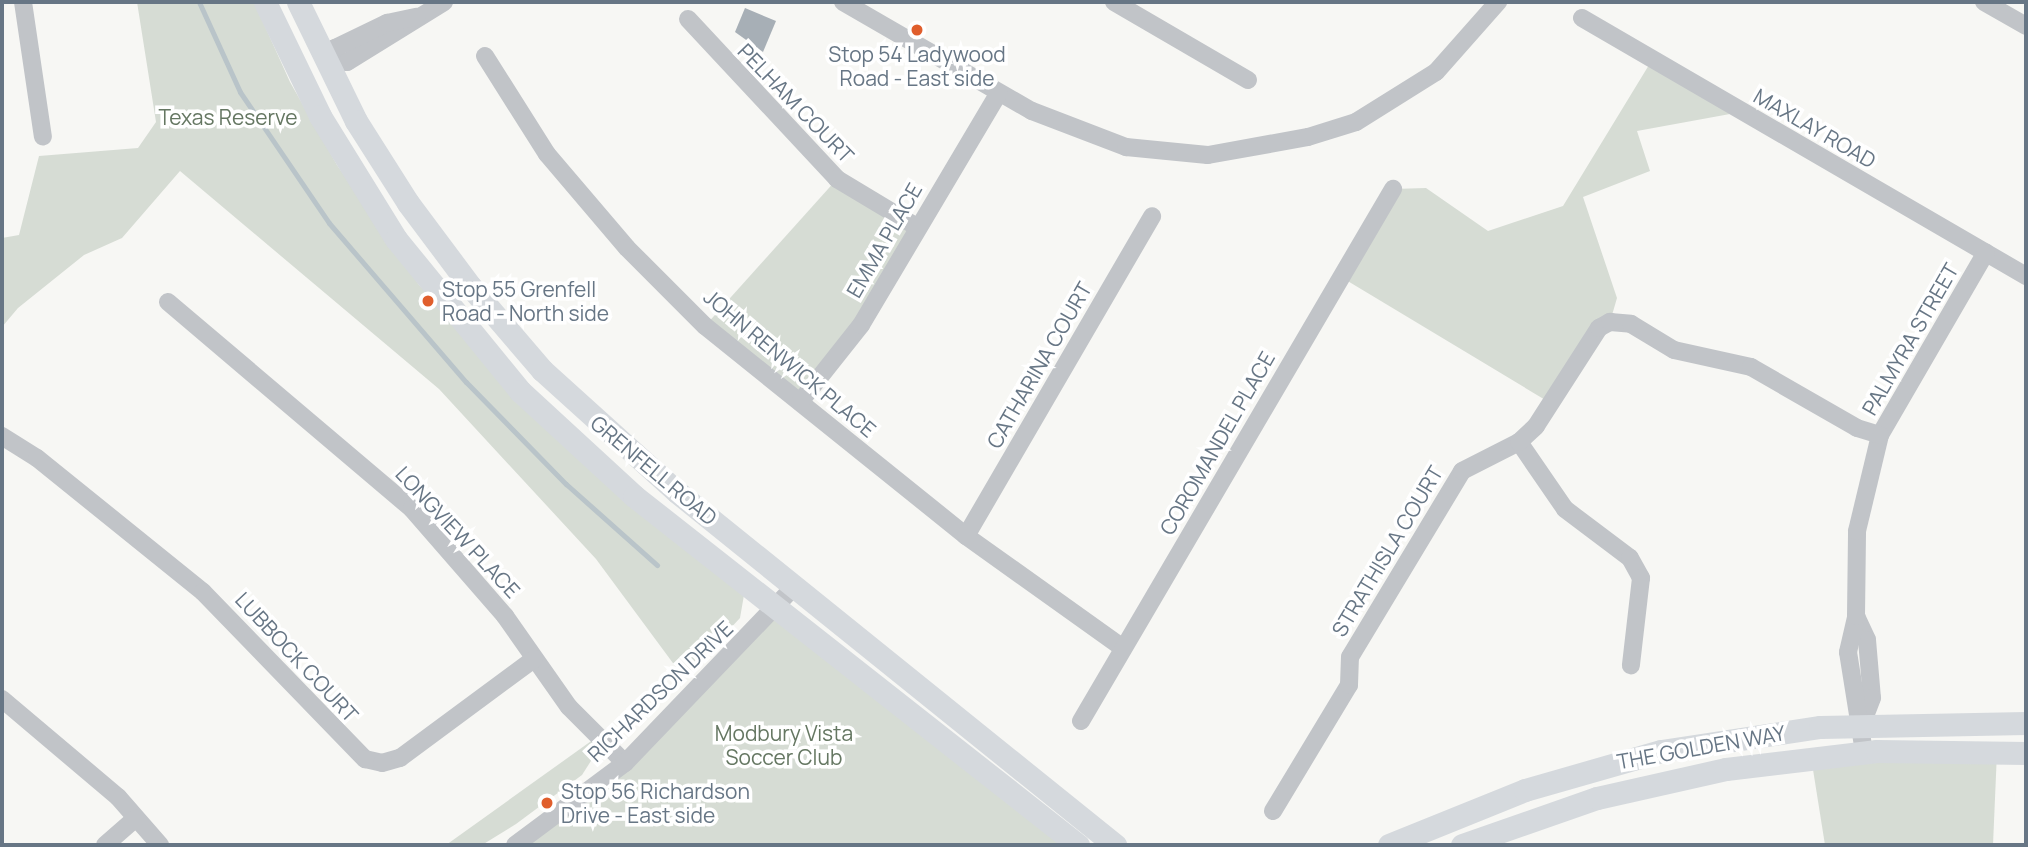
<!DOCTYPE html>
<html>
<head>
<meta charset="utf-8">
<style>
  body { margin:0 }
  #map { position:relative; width:2028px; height:847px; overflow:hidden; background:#f7f7f4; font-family:Manrope,sans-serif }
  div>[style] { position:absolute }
  .green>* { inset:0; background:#d6dcd4 }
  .stream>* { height:5px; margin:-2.5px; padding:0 2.5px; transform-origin:2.5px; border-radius:2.5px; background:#b9c4c9 }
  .building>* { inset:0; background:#a7afb6 }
  .minor>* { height:18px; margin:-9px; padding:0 9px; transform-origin:9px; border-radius:9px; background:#c1c4c8 }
  .major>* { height:23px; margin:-11.5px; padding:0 11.5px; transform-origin:11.5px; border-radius:11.5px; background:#d5d9dd }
  .dots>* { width:19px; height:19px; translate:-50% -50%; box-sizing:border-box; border:4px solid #fff; border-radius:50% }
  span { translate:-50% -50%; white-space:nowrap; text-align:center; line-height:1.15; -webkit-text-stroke:7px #fff; paint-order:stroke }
  .poi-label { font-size:21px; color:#677685 }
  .left { translate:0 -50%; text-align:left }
  .street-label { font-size:21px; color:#677685 }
  .park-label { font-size:21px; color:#657762 }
  .frame { position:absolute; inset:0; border:4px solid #677685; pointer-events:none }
</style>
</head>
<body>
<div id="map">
  <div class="green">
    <i style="clip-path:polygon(137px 2px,254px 2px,290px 82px,337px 165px,419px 285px,744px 595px,740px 618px,684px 678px,596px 559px,439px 389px,180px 171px,122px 238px,84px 255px,18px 308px,2px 327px,2px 238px,19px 235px,39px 156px,138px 148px,156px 122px)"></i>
    <i style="clip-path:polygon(1652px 60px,1730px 114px,1637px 131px,1650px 171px,1583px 197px,1617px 298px,1610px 322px,1552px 404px,1341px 277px,1393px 189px,1426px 188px,1488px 231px,1563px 206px)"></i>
    <i style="clip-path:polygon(837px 179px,917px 227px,800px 402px,705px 326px)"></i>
    <i style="clip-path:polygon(775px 609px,1078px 845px,515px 845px,625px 763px)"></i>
    <i style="clip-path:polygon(594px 739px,596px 753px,582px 775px,516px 824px,482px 845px,446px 845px)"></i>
    <i style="clip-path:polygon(1997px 752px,1993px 845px,1825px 845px,1811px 757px)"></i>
  </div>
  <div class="stream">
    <i style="left:199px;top:2px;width:99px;rotate:65.5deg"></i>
    <i style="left:240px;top:92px;width:158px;rotate:55.8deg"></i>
    <i style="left:329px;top:223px;width:210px;rotate:49.3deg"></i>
    <i style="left:466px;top:382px;width:143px;rotate:45.6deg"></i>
    <i style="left:566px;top:484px;width:122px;rotate:41.7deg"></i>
  </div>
  <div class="building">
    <i style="clip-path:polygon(745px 8px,776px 21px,763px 52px,735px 32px)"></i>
  </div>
  <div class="minor">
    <i style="left:23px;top:2px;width:136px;rotate:81.6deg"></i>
    <i style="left:843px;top:2px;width:218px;rotate:30deg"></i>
    <i style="left:1032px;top:111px;width:101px;rotate:21deg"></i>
    <i style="left:1126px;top:147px;width:82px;rotate:5.6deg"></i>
    <i style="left:1208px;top:155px;width:102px;rotate:-10.2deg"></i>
    <i style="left:1308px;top:137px;width:50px;rotate:-17.4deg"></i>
    <i style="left:1356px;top:122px;width:94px;rotate:-32deg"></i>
    <i style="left:1436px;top:72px;width:94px;rotate:-48.5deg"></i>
    <i style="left:1114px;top:2px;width:155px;rotate:30.2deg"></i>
    <i style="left:1984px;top:2px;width:48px;rotate:29.7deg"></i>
    <i style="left:1582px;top:18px;width:514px;rotate:30.16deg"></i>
    <i style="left:688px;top:19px;width:219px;rotate:47deg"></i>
    <i style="left:837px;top:179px;width:93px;rotate:31deg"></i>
    <i style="left:485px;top:56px;width:116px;rotate:57.7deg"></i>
    <i style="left:547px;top:154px;width:123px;rotate:49.6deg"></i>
    <i style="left:627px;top:248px;width:110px;rotate:45deg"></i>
    <i style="left:705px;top:326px;width:335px;rotate:38.8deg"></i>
    <i style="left:966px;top:536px;width:193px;rotate:35.5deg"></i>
    <i style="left:326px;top:62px;width:21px"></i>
    <i style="left:347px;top:62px;width:114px;rotate:-31.7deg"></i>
    <i style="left:326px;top:62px;width:17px;rotate:-57deg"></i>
    <i style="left:335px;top:48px;width:58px;rotate:-25.7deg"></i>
    <i style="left:387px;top:23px;width:30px;rotate:-12deg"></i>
    <i style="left:168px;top:302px;width:320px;rotate:40.3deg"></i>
    <i style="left:412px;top:509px;width:142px;rotate:49deg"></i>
    <i style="left:505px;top:616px;width:111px;rotate:54.9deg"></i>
    <i style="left:569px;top:707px;width:79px;rotate:45deg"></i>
    <i style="left:800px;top:402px;width:98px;rotate:-51.6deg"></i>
    <i style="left:861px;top:325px;width:269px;rotate:-59.3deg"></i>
    <i style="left:2px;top:436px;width:41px;rotate:32.2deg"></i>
    <i style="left:37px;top:458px;width:213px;rotate:38.9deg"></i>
    <i style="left:203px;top:592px;width:233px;rotate:45.9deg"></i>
    <i style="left:365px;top:759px;width:17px;rotate:13deg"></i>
    <i style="left:382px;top:763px;width:19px;rotate:-16deg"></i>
    <i style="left:400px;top:758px;width:167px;rotate:-36.5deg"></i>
    <i style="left:1519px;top:442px;width:81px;rotate:55.5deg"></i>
    <i style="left:1565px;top:509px;width:81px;rotate:37deg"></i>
    <i style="left:1630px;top:558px;width:23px;rotate:61deg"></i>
    <i style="left:1641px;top:578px;width:88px;rotate:96.6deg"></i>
    <i style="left:966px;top:536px;width:370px;rotate:-59.8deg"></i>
    <i style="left:1856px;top:616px;width:26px;rotate:65deg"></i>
    <i style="left:1867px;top:640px;width:58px;rotate:85.1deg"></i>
    <i style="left:1872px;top:698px;width:28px;rotate:111deg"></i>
    <i style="left:2px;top:699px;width:152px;rotate:40.2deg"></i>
    <i style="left:118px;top:797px;width:64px;rotate:48.8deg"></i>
    <i style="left:1081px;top:721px;width:617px;rotate:-59.61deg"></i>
    <i style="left:1864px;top:752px;width:101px;rotate:-99.1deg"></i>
    <i style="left:1848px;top:652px;width:37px;rotate:-77deg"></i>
    <i style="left:1856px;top:616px;width:85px;rotate:-89.3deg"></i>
    <i style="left:1857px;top:531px;width:99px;rotate:-76.5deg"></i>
    <i style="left:1880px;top:435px;width:211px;rotate:-59.9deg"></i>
    <i style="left:1273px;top:811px;width:147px;rotate:-58.9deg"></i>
    <i style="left:1349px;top:685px;width:28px;rotate:-88deg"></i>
    <i style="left:1350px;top:657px;width:217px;rotate:-58.9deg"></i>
    <i style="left:1462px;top:471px;width:64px;rotate:-27deg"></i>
    <i style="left:1519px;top:442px;width:23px;rotate:-43deg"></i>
    <i style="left:1536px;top:426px;width:117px;rotate:-57.3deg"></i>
    <i style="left:1599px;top:328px;width:13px;rotate:-29deg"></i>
    <i style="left:1610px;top:322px;width:21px;rotate:5deg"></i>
    <i style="left:1631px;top:324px;width:50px;rotate:31.2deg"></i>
    <i style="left:1674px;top:350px;width:79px;rotate:12.4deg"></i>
    <i style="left:1751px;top:367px;width:122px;rotate:29.9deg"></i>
    <i style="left:1857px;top:428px;width:24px;rotate:17deg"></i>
    <i style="left:105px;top:845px;width:41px;rotate:-41.1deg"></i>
    <i style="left:515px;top:845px;width:137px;rotate:-36.7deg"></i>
    <i style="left:625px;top:763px;width:245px;rotate:-46.2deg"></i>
  </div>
  <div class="major">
    <i style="left:265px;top:2px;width:127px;rotate:64.2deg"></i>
    <i style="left:320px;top:116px;width:145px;rotate:58.3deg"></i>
    <i style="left:396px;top:239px;width:196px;rotate:50.8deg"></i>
    <i style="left:520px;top:391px;width:155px;rotate:42.6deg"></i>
    <i style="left:634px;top:496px;width:565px;rotate:38.17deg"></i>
    <i style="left:298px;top:2px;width:132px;rotate:64deg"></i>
    <i style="left:356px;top:121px;width:97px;rotate:57.6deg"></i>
    <i style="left:408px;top:203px;width:104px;rotate:53.2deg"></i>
    <i style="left:470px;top:286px;width:111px;rotate:49.4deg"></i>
    <i style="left:542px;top:370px;width:182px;rotate:42.1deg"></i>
    <i style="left:677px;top:492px;width:563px;rotate:38.87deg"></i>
    <i style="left:1389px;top:845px;width:147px;rotate:-22deg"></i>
    <i style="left:1525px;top:790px;width:141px;rotate:-16deg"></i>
    <i style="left:1661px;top:751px;width:161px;rotate:-8.6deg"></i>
    <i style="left:1820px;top:727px;width:206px;rotate:-1.1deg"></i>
    <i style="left:1462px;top:845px;width:143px;rotate:-19.2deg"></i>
    <i style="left:1597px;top:798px;width:132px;rotate:-12.7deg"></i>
    <i style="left:1726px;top:769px;width:152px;rotate:-6.8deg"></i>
    <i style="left:1877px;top:751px;width:149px;rotate:0.8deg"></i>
  </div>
  <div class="dots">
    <i style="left:917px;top:30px;background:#e05e2c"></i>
    <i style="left:428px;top:301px;background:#e05e2c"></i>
    <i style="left:547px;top:803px;background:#e05e2c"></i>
  </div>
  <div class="poi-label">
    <span style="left:917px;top:66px">Stop 54 Ladywood<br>Road - East side</span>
    <span class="left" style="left:442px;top:301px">Stop 55 Grenfell<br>Road - North side</span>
    <span class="left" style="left:561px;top:803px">Stop 56 Richardson<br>Drive - East side</span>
  </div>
  <div class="street-label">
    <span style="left:796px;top:103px;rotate:46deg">PELHAM COURT</span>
    <span style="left:1815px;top:128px;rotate:30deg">MAXLAY ROAD</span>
    <span style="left:884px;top:240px;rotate:-60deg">EMMA PLACE</span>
    <span style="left:1910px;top:339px;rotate:-60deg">PALMYRA STREET</span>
    <span style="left:790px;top:363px;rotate:40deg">JOHN RENWICK PLACE</span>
    <span style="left:1039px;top:365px;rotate:-60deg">CATHARINA COURT</span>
    <span style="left:1217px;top:443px;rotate:-60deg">COROMANDEL PLACE</span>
    <span style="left:654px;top:470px;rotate:40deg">GRENFELL ROAD</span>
    <span style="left:458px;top:532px;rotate:47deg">LONGVIEW PLACE</span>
    <span style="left:1387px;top:551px;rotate:-59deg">STRATHISLA COURT</span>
    <span style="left:297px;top:657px;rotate:47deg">LUBBOCK COURT</span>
    <span style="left:660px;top:691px;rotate:-44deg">RICHARDSON DRIVE</span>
    <span style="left:1701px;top:747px;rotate:-10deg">THE GOLDEN WAY</span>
  </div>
  <div class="park-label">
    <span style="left:228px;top:117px">Texas Reserve</span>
    <span style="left:784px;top:745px">Modbury Vista<br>Soccer Club</span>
  </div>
  <div class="frame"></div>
</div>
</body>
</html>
